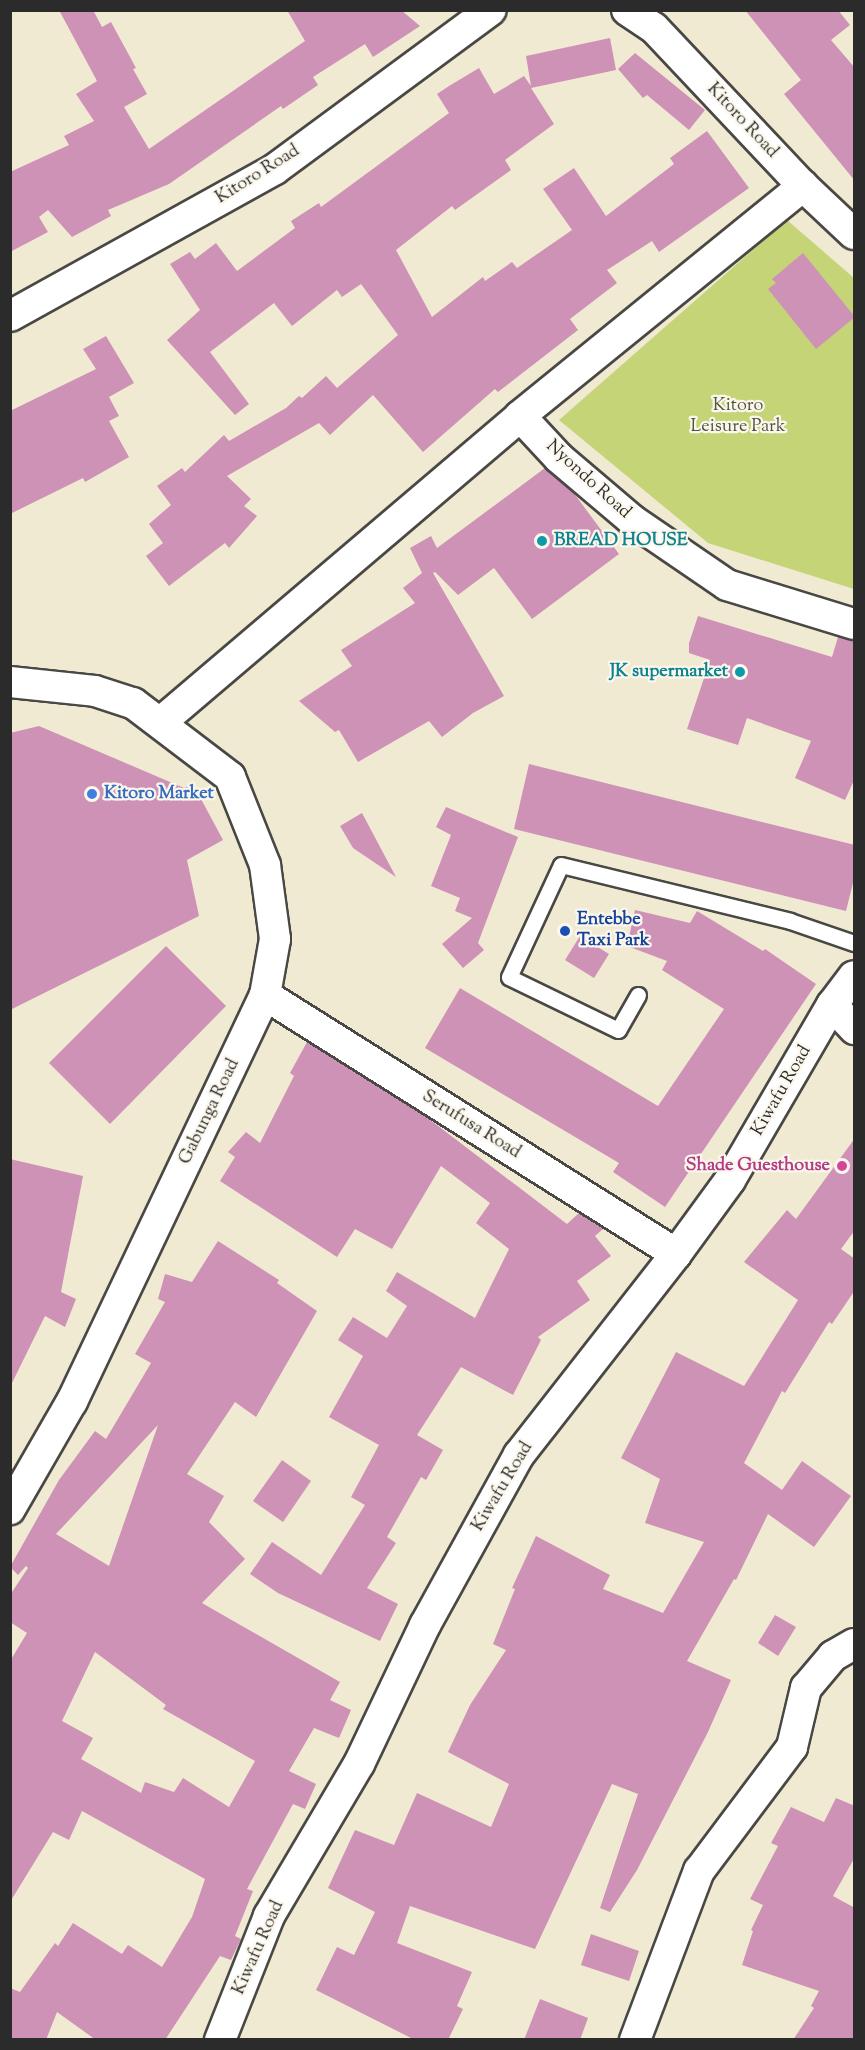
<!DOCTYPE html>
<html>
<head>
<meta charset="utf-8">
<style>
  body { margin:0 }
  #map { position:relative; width:865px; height:2050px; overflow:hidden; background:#f1ead2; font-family:"Sorts Mill Goudy",serif }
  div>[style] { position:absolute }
  .green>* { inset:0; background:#c4d476 }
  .building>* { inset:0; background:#ce92b6 }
  .roads { filter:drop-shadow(2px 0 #494844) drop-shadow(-2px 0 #494844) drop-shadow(0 2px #494844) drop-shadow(0 -2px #494844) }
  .lane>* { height:15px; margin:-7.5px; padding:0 7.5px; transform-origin:7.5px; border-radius:7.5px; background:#fff }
  .street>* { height:30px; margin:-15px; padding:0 15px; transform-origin:15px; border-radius:15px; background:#fff }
  .dots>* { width:16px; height:16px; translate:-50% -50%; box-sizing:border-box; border:3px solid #fbf7ec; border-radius:50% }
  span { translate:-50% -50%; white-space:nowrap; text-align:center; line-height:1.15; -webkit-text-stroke:4.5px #fbf7ec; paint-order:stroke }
  .street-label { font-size:18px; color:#2b2b2b }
  .park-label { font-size:18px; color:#51553e }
  .culture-label { font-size:18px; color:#0d838f; font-weight:700 }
  .left { translate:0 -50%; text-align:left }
  .right { translate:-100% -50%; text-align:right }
  .shop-label { font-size:18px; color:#366cbe; font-weight:700 }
  .transit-label { font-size:18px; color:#164399; font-weight:700 }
  .hotel-label { font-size:18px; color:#b23c85; font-weight:700 }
  .frame { position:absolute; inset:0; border:12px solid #2b2b2b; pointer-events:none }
</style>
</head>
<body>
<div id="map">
  <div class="green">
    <i style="clip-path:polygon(787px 220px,854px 278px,854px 589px,708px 543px,559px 420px)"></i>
  </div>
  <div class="building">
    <i style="clip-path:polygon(59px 10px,93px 10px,102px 27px,111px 22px,136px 68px,133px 69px,147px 94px,124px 107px,149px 149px,305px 41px,287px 10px,401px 10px,420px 26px,373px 57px,365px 44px,313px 77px,318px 85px,283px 109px,281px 106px,169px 184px,108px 210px,111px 216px,72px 237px,48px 210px,39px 217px,48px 232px,10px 252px,10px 172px,69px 145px,64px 136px,94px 121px,76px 94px,97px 81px)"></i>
    <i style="clip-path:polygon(745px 10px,838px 10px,850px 25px,831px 40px,855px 68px,855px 181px,784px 94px,801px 80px)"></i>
    <i style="clip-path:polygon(610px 38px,616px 70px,531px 88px,554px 124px,505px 160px,511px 170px,455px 210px,452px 206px,396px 250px,432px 317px,483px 277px,485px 281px,512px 262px,517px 268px,572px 230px,543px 189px,574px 168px,606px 216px,674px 164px,670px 158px,707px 131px,749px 188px,659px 252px,652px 241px,607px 270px,617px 283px,570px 319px,578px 330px,498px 392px,495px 389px,423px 452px,373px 395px,330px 435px,319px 423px,227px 476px,251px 499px,244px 506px,257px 516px,229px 548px,225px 543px,169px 586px,146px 556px,163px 543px,149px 524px,171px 505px,157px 486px,182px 468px,185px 472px,224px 435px,229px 441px,286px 408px,299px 396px,302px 398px,326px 376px,337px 388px,398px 335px,361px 284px,342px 297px,337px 290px,292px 326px,274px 303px,210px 352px,249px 404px,235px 415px,167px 340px,200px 310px,170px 264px,190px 252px,195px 259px,216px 243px,237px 271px,295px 228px,291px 221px,319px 203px,321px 207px,449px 113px,437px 94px,449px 86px,479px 68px,494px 94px,524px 76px,531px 86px,526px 56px)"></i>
    <i style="clip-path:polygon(635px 53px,705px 110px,689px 130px,647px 95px,643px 98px,618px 69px)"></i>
    <i style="clip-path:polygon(803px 253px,855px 317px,816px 349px,768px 289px,776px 283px,772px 279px)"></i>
    <i style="clip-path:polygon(106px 336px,134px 383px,109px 397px,119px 416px,109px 421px,129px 457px,85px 482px,83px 478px,10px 514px,10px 411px,96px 369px,83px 349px)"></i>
    <i style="clip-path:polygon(545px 468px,573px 492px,619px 554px,532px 619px,494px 568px,458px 595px,435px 572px,433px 573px,504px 696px,473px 713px,442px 737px,429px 721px,358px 762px,339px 730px,335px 732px,299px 701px,352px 666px,341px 650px,415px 603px,403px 588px,422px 573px,410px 548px,431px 536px,437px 548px)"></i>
    <i style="clip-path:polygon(698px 616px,832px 657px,838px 637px,855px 641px,855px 778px,845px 800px,795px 778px,811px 741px,747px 718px,738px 745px,687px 729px,710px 660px,689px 653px,689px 643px)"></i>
    <i style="clip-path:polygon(39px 726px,184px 788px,193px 784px,223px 840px,187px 860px,199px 916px,10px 1010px,10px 733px)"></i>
    <i style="clip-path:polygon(529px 764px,855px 845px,855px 875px,846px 911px,514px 829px)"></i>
    <i style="clip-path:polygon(446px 807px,518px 837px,478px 943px,484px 950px,463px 968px,442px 944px,472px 918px,455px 911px,460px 898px,431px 886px,451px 835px,436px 827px)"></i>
    <i style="clip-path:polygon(362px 813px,396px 877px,353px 848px,340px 826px)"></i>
    <i style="clip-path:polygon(635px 910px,690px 923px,697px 911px,763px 951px,765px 949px,816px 984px,665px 1207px,613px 1172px,619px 1163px,425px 1048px,460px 988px,658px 1106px,724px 1009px,662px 970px,667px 961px,627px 946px)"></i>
    <i style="clip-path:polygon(580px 936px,609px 954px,594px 978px,565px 960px)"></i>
    <i style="clip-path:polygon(166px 946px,226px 1006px,110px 1124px,49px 1063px)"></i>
    <i style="clip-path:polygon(307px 1042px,429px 1119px,567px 1224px,579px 1213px,603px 1229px,595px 1236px,611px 1256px,577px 1281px,590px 1300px,538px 1337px,541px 1340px,513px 1395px,461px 1367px,417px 1435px,443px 1450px,426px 1480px,421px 1477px,387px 1537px,396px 1543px,367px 1588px,398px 1604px,380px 1641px,278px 1593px,250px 1574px,272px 1542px,321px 1575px,365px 1505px,351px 1497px,379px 1445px,329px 1417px,363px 1356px,338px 1340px,353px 1317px,387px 1338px,407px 1306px,386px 1291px,397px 1272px,475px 1318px,509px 1249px,476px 1223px,490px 1203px,441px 1166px,392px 1249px,355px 1229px,337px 1257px,220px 1181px,235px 1157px,228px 1152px,246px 1132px,260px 1143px,294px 1076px,290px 1073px)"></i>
    <i style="clip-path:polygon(855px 1138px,855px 1230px,841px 1249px,855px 1259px,855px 1290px,832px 1324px,829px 1322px,785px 1393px,782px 1391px,744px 1463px,782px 1490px,802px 1461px,851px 1496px,814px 1547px,768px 1514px,736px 1580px,734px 1579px,687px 1661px,731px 1680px,708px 1732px,637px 1870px,610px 1912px,600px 1908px,638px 1794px,612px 1784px,535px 1949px,410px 1906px,397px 1943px,472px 1972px,457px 2006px,463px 2009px,448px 2040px,415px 2040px,316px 1990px,337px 1947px,354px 1955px,375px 1912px,328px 1888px,355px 1830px,394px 1845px,417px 1793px,491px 1827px,509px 1784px,448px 1752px,470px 1705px,506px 1650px,493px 1644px,515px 1589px,512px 1588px,536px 1536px,610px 1575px,603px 1589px,663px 1613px,704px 1542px,645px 1523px,660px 1479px,621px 1458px,676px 1352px,744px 1386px,798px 1300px,744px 1262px,787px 1210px,796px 1219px)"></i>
    <i style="clip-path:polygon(10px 1159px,83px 1176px,61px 1292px,76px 1299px,65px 1327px,45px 1316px,10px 1387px)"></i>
    <i style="clip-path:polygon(evenodd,218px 1241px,279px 1280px,277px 1283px,317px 1311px,256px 1417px,235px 1402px,187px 1474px,224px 1496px,209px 1522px,245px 1559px,202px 1603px,340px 1682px,330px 1700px,351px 1710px,339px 1738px,314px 1728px,289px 1771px,316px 1784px,305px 1809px,293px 1804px,247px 1889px,253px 1891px,235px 1936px,241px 1939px,231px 1960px,220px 1956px,165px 2040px,96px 2040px,57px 2012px,46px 2040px,10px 2040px,10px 1988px,20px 1992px,55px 1943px,58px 1946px,73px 1923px,122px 1954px,128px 1945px,162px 1967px,192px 1917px,205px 1879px,82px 1811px,69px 1840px,53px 1832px,10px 1902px,10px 1661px,27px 1633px,10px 1622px,10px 1595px,28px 1568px,26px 1566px,18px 1575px,10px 1567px,59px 1480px,95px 1431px,106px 1439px,151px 1363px,135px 1354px,165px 1302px,158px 1299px,165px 1274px,192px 1282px,218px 1241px,158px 1425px,109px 1566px,56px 1534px,158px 1425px,218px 1241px,95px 1652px,166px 1705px,163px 1709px,255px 1761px,229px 1807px,183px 1778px,174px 1792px,145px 1782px,141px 1793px,81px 1759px,93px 1738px,62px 1721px,95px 1652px)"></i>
    <i style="clip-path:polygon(282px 1460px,311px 1481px,283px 1522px,253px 1501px)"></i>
    <i style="clip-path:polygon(775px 1615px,796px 1627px,778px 1656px,758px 1643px)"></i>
    <i style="clip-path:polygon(836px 1798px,855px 1806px,855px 1857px,833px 1896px,855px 1908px,855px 2040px,793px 2040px,814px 2008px,811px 2006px,819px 1991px,742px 1965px,753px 1931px,751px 1930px,763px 1905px,750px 1899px,778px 1846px,771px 1843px,791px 1807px,824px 1822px)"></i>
    <i style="clip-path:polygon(591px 1934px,639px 1951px,629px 1981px,581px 1965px)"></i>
    <i style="clip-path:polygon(540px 1999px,588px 2018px,580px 2040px,524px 2040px)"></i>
  </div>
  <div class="roads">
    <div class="lane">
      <i style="left:638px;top:995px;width:40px;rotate:119.7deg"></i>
      <i style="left:618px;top:1030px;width:121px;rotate:-154.1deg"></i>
      <i style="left:509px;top:977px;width:123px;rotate:-65.1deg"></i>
      <i style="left:561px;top:865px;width:236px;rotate:13.7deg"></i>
      <i style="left:790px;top:921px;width:68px;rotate:19deg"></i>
    </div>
    <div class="street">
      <i style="left:627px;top:10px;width:32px;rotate:34deg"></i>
      <i style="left:654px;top:28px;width:217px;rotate:46.7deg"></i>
      <i style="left:803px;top:186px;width:70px;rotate:43.3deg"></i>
      <i style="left:10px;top:316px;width:303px;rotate:-29deg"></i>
      <i style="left:275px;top:169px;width:268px;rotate:-36.4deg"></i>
      <i style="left:520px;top:416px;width:57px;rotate:47.1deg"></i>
      <i style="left:559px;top:458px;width:96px;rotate:40.3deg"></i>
      <i style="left:632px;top:520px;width:115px;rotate:34.4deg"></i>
      <i style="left:727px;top:585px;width:133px;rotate:17.1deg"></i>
      <i style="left:10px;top:682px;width:85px;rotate:6deg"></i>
      <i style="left:95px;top:691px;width:40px;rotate:18deg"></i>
      <i style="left:133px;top:703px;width:122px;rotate:37.3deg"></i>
      <i style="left:230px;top:777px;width:95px;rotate:68.3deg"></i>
      <i style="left:265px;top:865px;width:75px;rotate:82.3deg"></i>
      <i style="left:275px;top:939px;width:57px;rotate:100.1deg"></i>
      <i style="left:265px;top:995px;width:450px;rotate:115.4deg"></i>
      <i style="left:72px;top:1401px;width:125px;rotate:119.9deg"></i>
      <i style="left:161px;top:722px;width:472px;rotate:-40.4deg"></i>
      <i style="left:520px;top:416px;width:365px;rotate:-39.1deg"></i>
      <i style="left:265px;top:995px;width:486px;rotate:32.2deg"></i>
      <i style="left:832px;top:1005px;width:33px;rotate:47deg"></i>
      <i style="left:220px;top:2040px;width:133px;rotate:-68.4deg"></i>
      <i style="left:269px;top:1916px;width:177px;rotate:-59.4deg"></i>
      <i style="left:359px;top:1764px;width:154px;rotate:-64.6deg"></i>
      <i style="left:425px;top:1625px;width:194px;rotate:-61.1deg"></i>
      <i style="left:519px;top:1455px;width:255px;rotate:-52deg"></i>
      <i style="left:676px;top:1254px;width:92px;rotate:-53.9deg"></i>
      <i style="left:730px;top:1180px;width:203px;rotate:-59.8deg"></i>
      <i style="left:832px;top:1005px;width:36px;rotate:-53deg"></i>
      <i style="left:635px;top:2040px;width:181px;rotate:-69.3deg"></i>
      <i style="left:699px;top:1871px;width:155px;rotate:-53.1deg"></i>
      <i style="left:792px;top:1747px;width:61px;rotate:-76.7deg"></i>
      <i style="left:806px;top:1688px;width:42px;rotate:-49.8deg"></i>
      <i style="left:833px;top:1656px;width:24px;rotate:-30deg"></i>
    </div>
  </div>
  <div class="dots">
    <i style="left:542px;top:541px;background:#0f9aa8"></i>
    <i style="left:740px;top:672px;background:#0f9aa8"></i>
    <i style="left:92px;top:794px;background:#3f7fe0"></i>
    <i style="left:565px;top:931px;background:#1a4fb4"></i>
    <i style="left:842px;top:1166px;background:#d1479c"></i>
  </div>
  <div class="street-label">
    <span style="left:742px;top:121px;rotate:47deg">Kitoro Road</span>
    <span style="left:258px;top:175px;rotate:-32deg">Kitoro Road</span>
    <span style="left:588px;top:480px;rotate:42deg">Nyondo Road</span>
    <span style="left:782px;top:1091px;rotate:-60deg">Kiwafu Road</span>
    <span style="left:210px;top:1112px;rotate:-64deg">Gabunga Road</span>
    <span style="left:471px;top:1125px;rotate:32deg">Serufusa Road</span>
    <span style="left:503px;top:1487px;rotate:-59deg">Kiwafu Road</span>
    <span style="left:259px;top:1948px;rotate:-66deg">Kiwafu Road</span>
  </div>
  <div class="park-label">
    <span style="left:738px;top:417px">Kitoro<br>Leisure Park</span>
  </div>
  <div class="culture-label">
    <span class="left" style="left:554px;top:541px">BREAD HOUSE</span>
    <span class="right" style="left:728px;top:672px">JK supermarket</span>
  </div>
  <div class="shop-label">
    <span class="left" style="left:104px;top:794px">Kitoro Market</span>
  </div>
  <div class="transit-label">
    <span class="left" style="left:577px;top:931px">Entebbe<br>Taxi Park</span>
  </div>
  <div class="hotel-label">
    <span class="right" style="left:830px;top:1166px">Shade Guesthouse</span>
  </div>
  <div class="frame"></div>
</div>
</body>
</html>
